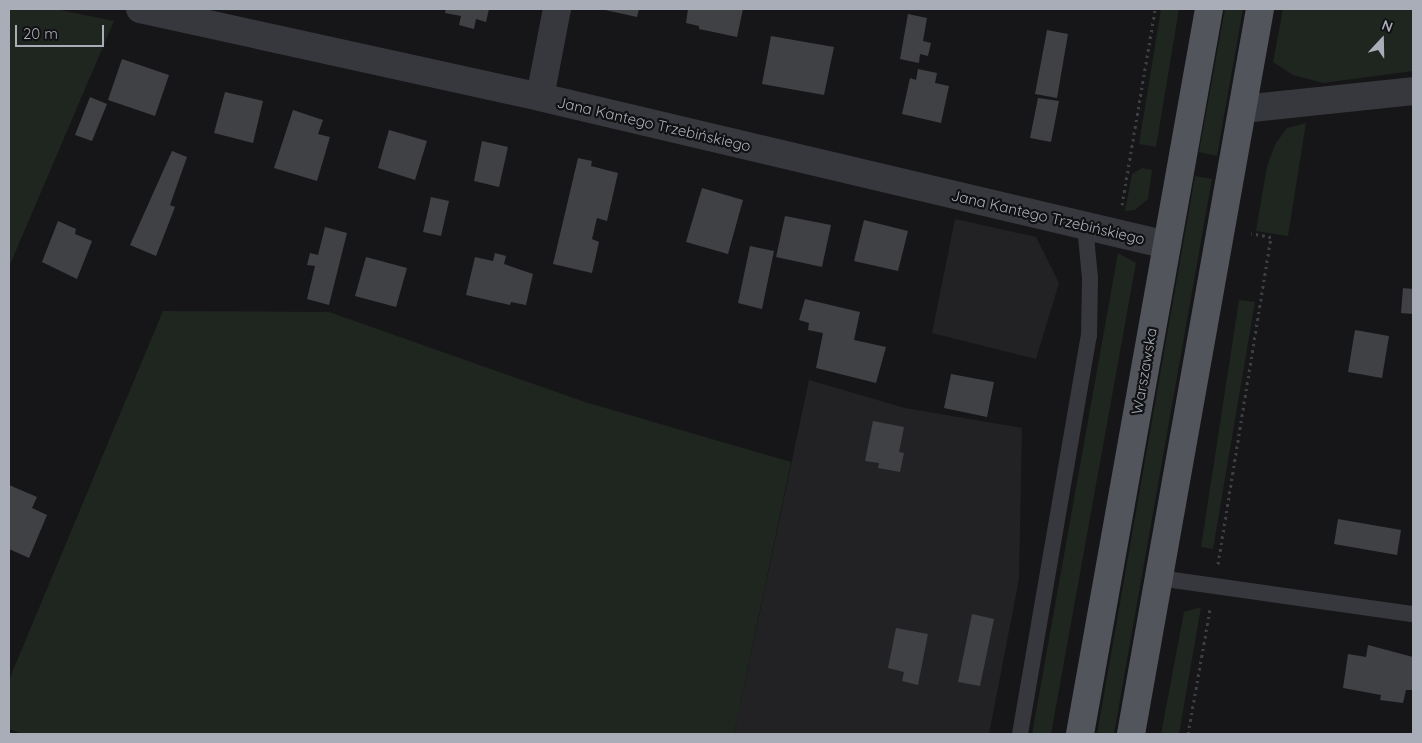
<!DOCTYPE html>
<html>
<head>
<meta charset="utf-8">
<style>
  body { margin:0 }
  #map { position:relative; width:1422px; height:743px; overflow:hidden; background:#161618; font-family:Quicksand,sans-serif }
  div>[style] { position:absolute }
  .built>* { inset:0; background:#222225 }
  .green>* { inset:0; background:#1e261f }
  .building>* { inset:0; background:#404145 }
  .path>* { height:3px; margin-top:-1.5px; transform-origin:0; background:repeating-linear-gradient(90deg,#3d3f44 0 2.5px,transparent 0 6.5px) }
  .lane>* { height:16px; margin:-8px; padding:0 8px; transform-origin:8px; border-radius:8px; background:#37383d }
  .street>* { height:28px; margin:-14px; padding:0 14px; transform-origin:14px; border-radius:14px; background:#37383d }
  .primary>* { height:28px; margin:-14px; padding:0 14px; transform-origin:14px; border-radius:14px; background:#53555c }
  span { translate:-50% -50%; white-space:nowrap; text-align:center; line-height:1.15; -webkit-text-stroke:4.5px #111113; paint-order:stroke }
  .street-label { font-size:15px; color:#a8adb8 }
  .frame { position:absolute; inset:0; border:10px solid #a8adb8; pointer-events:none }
  .north { position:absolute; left:1357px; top:15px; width:50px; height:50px; -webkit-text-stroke:4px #111113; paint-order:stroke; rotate:21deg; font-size:14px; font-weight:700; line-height:20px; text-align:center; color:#a8adb8 }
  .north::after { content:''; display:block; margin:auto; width:18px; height:22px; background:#a8adb8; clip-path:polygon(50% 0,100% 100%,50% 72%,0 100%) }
  .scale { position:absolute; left:15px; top:25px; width:89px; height:22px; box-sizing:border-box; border:2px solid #a8adb8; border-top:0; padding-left:6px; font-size:15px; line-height:18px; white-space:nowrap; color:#a8adb8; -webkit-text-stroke:4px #111113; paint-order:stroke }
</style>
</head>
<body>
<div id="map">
  <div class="built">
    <i style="clip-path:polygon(955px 219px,1036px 237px,1059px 283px,1036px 359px,932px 333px)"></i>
    <i style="clip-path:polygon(809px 380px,905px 408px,1022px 428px,1019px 579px,989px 734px,734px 734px)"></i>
  </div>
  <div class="green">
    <i style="clip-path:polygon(9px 9px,55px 9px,114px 21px,9px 267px)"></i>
    <i style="clip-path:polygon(1161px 9px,1179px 9px,1156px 147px,1139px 144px)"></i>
    <i style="clip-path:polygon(1225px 9px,1243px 9px,1217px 156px,1199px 152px)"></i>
    <i style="clip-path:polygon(1283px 9px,1413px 9px,1413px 71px,1323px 83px,1293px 75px,1273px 62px)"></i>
    <i style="clip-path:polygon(1306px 123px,1288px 236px,1256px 231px,1267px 166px,1276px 143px,1287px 128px)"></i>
    <i style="clip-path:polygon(1142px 168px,1152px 170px,1148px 199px,1135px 210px,1125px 211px,1132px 174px)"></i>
    <i style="clip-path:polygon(1195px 176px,1212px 179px,1114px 734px,1097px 734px)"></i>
    <i style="clip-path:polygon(1118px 253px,1136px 263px,1051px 734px,1032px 734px)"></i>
    <i style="clip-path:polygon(1239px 300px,1255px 302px,1213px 549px,1201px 547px)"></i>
    <i style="clip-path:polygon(163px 311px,329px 312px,585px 402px,791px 462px,734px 734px,23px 734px,9px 729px,9px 680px)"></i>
    <i style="clip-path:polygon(1201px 607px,1179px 734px,1161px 734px,1184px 612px)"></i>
  </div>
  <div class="building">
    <i style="clip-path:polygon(446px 9px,489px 9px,486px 22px,476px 19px,474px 29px,459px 25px,461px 16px,445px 13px)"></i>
    <i style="clip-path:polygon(601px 9px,639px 9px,637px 17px)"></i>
    <i style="clip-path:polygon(688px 9px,743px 9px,737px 37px,699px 29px,699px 26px,686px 23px)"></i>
    <i style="clip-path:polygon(908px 14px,927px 18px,923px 41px,931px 43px,928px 56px,920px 54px,919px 63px,900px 59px)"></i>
    <i style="clip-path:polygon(1047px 30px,1068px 34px,1057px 98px,1035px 94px)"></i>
    <i style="clip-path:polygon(771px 36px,834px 47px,824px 95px,762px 84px)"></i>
    <i style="clip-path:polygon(122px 59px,169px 75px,155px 116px,108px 100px)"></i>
    <i style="clip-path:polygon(918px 69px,937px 73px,935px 83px,949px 86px,941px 123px,902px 114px,910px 78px,916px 80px)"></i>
    <i style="clip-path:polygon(225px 92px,263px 101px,253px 143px,214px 133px)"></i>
    <i style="clip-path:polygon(90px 97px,107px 104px,92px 141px,75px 135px)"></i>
    <i style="clip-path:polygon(1038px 98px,1059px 101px,1051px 142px,1030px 138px)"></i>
    <i style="clip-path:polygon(293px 110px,323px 120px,318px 134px,330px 137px,317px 181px,274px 168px)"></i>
    <i style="clip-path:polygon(389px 130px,427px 141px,415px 180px,378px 168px)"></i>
    <i style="clip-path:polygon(482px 141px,508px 147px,499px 187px,474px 181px)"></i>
    <i style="clip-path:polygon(172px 151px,187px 157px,170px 205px,175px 207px,156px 256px,130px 245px)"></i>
    <i style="clip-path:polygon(578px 158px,592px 161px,591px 166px,618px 173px,607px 221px,597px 218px,592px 239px,599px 242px,592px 273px,553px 264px)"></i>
    <i style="clip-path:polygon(702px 188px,743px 200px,728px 254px,686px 242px)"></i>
    <i style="clip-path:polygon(431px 197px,449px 201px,441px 236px,423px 232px)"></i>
    <i style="clip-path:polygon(785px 216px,831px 225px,822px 267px,776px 257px)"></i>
    <i style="clip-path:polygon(864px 220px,908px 231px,898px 271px,854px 261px)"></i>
    <i style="clip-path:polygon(58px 221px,76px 229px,75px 234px,92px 241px,77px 279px,42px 262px)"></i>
    <i style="clip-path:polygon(325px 227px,347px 233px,329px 305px,307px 299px,315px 266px,307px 265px,310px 253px,318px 255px)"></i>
    <i style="clip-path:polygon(750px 246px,774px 251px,762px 309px,738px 303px)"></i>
    <i style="clip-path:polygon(495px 253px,506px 256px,504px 264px,533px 274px,526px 305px,511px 302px,510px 305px,466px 295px,475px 257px,493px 261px)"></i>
    <i style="clip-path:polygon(366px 257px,407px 268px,396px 307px,355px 296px)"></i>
    <i style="clip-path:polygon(1403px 288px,1413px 289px,1413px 314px,1401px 313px)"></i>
    <i style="clip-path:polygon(805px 299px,860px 312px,854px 340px,886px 347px,876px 383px,816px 368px,823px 333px,808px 330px,809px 323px,799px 320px)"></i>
    <i style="clip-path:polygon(1355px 330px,1389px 336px,1382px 378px,1348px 372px)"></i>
    <i style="clip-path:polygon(951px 374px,994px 382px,987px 417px,944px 408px)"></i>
    <i style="clip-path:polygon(873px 421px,904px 427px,899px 452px,904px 453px,900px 472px,878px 468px,879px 463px,865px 461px)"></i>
    <i style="clip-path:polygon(9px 485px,37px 497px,32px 508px,47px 515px,29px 558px,9px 549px)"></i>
    <i style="clip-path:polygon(1338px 519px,1401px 530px,1397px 555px,1334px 544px)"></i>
    <i style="clip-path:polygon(972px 614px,994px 619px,980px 686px,958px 682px)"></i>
    <i style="clip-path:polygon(896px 628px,928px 634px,918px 685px,902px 681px,904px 672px,888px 668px)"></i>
    <i style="clip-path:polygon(1368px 645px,1413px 657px,1412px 690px,1406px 690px,1403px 703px,1380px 700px,1381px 695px,1343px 688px,1348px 654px,1366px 657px)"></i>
  </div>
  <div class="path">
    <i style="left:1122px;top:205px;width:199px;rotate:-80.4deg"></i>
    <i style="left:1218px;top:564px;width:331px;rotate:-80.8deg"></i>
    <i style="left:1271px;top:237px;width:20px;rotate:-169deg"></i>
    <i style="left:1188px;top:734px;width:127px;rotate:-80deg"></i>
  </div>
  <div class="lane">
    <i style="left:1159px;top:578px;width:257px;rotate:8.1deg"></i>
    <i style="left:1020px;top:734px;width:404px;rotate:-80.2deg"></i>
    <i style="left:1089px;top:336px;width:58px;rotate:-89deg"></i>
    <i style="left:1090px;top:278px;width:52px;rotate:-95.5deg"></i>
  </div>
  <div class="street">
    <i style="left:140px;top:9px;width:410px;rotate:12.4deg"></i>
    <i style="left:540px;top:97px;width:644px;rotate:13.28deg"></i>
    <i style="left:540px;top:97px;width:90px;rotate:-79.1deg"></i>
    <i style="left:1243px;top:109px;width:171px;rotate:-6deg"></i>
  </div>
  <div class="primary">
    <i style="left:1080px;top:734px;width:736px;rotate:-79.91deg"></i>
    <i style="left:1131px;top:734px;width:736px;rotate:-79.91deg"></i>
  </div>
  <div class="street-label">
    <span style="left:654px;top:124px;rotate:13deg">Jana Kantego Trzebińskiego</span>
    <span style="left:1048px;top:217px;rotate:13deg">Jana Kantego Trzebińskiego</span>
    <span style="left:1144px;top:371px;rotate:-80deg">Warszawska</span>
  </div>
  <div class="frame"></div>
  <div class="north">N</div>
  <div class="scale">20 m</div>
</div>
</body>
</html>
